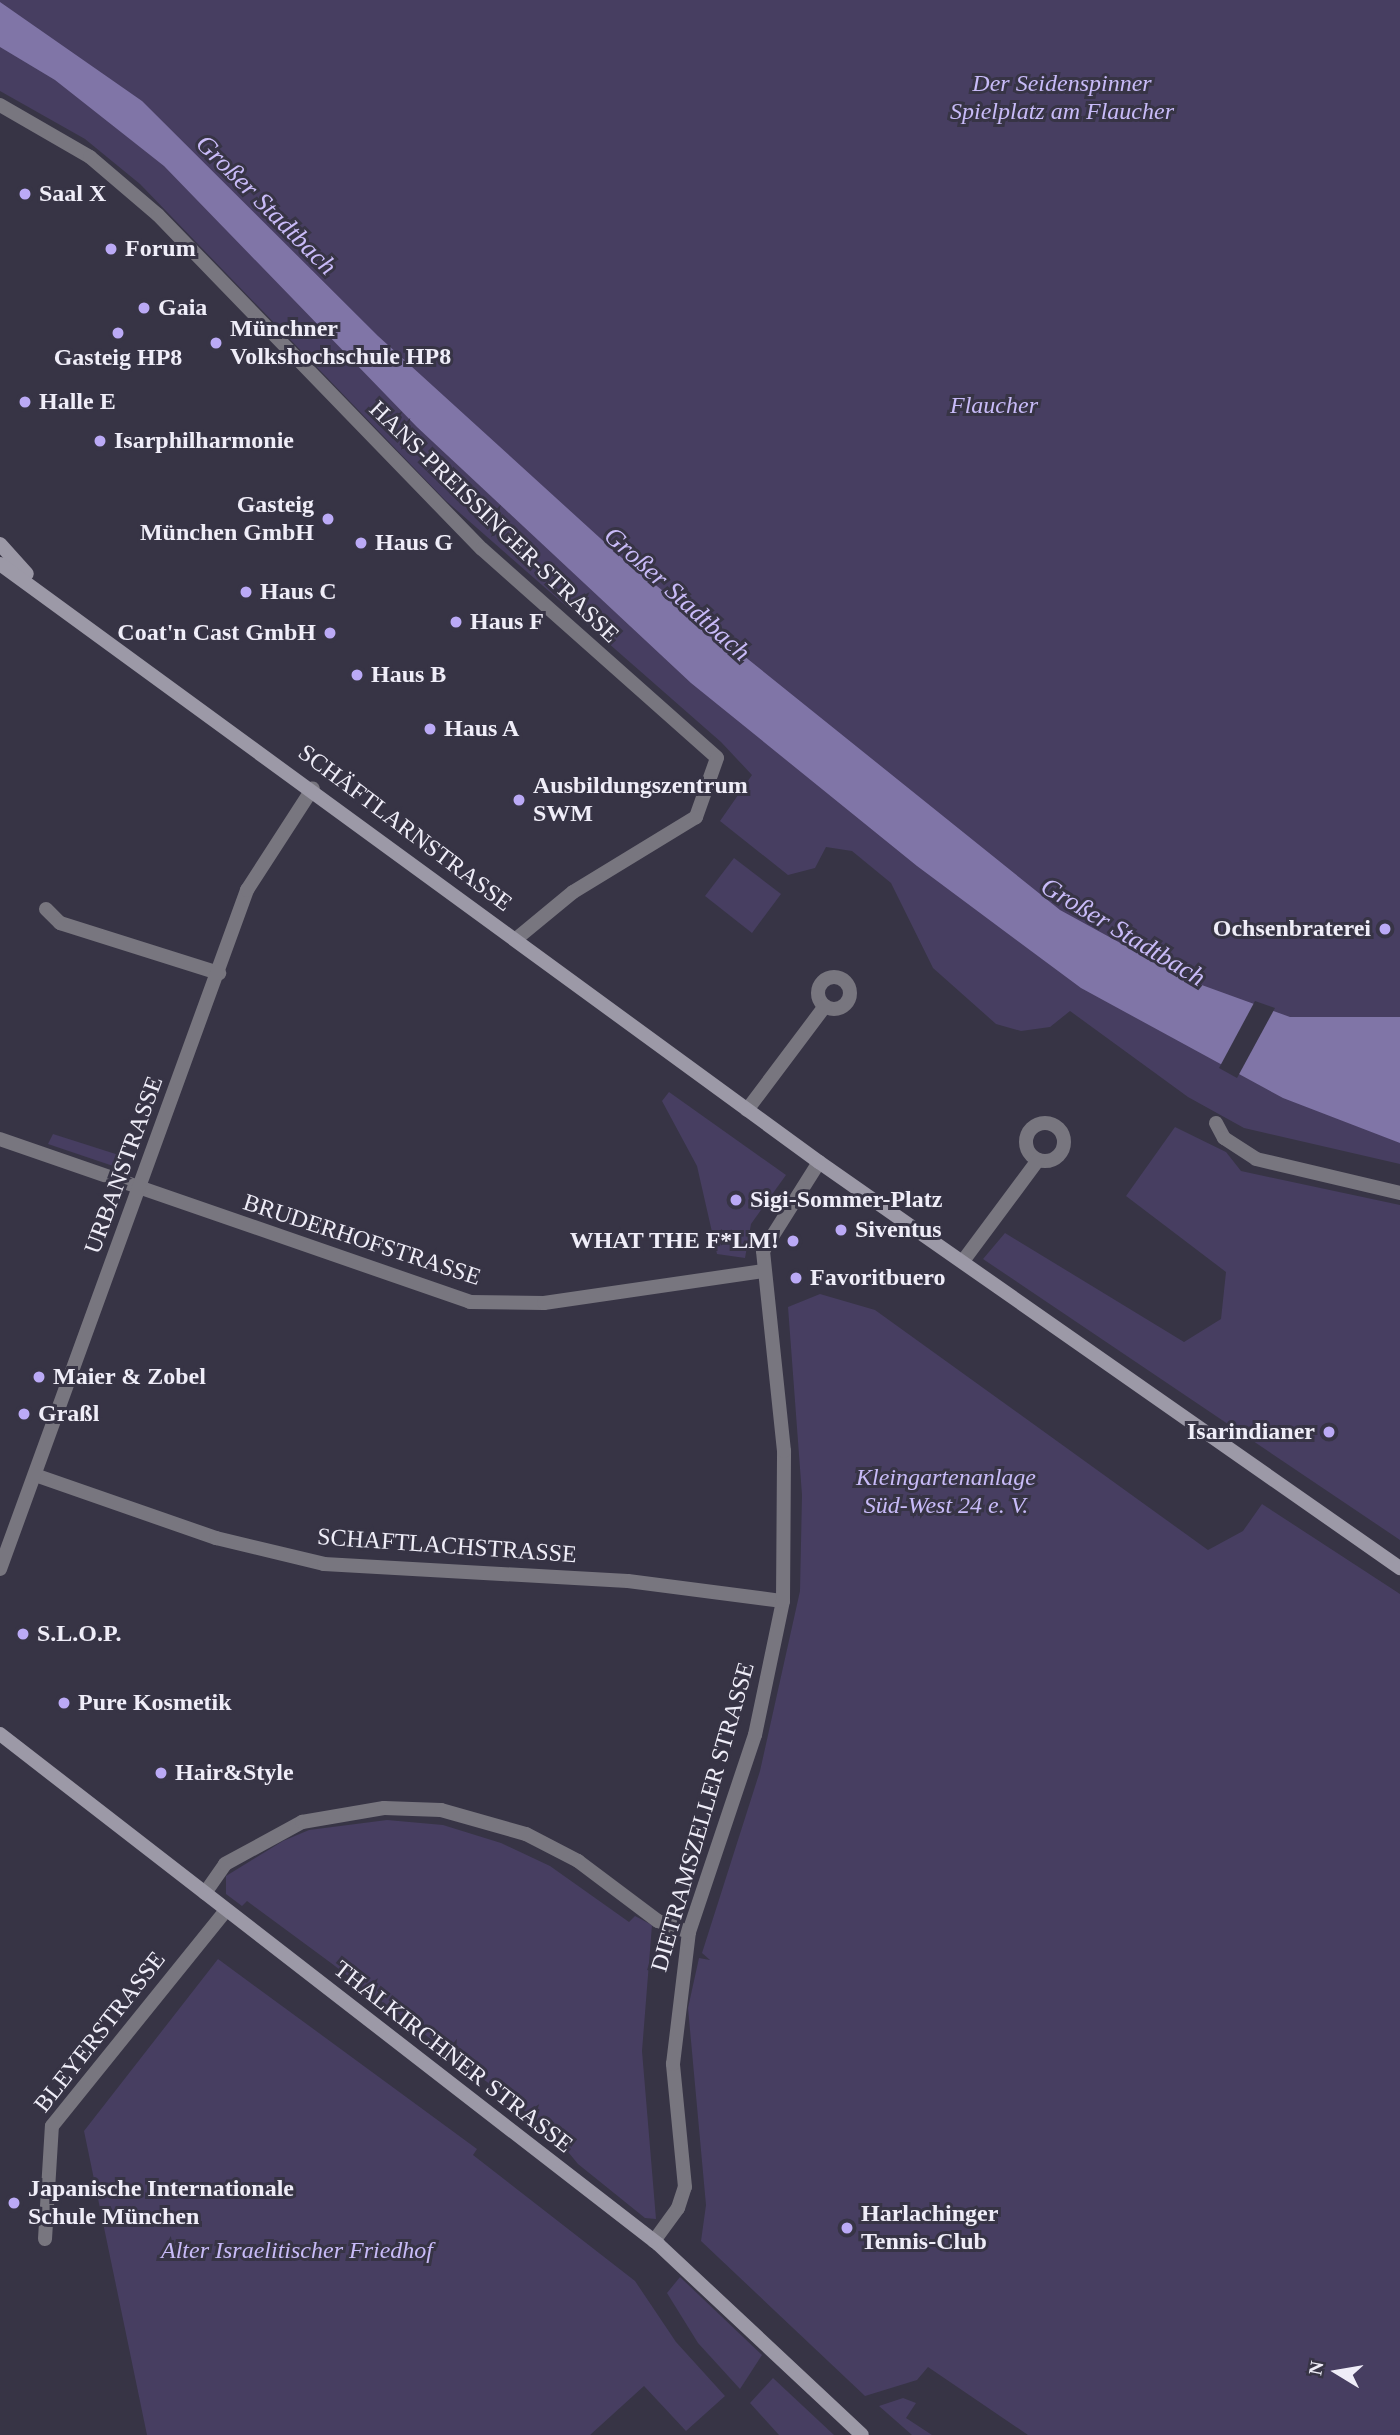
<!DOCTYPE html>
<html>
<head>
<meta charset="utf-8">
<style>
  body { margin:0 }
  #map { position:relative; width:1400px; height:2435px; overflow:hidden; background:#373445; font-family:Georgia,serif }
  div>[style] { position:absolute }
  .green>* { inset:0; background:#473e61 }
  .water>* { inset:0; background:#8075a7 }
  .pier>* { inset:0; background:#373445 }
  .street>* { height:14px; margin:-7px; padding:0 7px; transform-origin:7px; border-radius:7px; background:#78767f }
  .street>.ring { margin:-7px; padding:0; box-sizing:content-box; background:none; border:14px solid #78767f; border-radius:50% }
  .secondary>* { height:14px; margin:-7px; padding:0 7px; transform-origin:7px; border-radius:7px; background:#9c99a7 }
  .dots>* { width:19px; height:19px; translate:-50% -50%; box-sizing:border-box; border:4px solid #373445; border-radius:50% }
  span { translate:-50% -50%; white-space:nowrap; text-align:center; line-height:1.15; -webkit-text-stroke:6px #373445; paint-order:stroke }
  .park-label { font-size:24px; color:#c8bbf8; font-style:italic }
  .poi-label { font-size:24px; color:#efedf8; font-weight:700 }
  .left { translate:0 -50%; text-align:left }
  .right { translate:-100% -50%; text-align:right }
  .street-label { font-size:24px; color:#efedf8 }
  .water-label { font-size:26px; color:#c9bbf8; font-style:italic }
  .north { position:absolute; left:1302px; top:2337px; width:70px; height:70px; -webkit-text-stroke:5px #373445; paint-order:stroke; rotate:281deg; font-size:19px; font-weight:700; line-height:28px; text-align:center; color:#efedf8 }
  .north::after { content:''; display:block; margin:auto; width:24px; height:32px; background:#efedf8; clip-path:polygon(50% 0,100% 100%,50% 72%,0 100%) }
</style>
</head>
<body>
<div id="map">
  <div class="green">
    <i style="clip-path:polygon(0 0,1400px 0,1400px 1164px,1244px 1128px,1188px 1097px,1070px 1011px,1050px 1027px,1021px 1031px,996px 1024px,933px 968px,891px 883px,852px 851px,826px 847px,815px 868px,788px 875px,720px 821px,752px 775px,721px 742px,445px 500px,140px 184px,85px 139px,0 91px)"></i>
    <i style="clip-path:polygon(734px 858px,781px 894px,752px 933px,705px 896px)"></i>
    <i style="clip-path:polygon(669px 1092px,786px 1175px,751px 1224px,745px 1258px,717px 1254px,697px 1166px,662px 1101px)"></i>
    <i style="clip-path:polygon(1175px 1127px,1226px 1152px,1241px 1171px,1400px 1205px,1400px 1540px,983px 1259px,1005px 1233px,1184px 1342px,1221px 1319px,1226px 1272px,1126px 1196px)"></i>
    <i style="clip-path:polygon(53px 1134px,125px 1157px,119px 1168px,48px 1144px)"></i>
    <i style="clip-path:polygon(820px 1294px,875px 1310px,1208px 1550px,1243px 1531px,1262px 1504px,1400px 1594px,1400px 2435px,1028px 2435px,928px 2367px,917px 2380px,865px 2396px,701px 2241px,706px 2205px,688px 2008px,699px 1958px,710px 1960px,702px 1953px,760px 1771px,800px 1591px,802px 1495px,788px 1307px)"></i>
    <i style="clip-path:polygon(387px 1820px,443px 1825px,501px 1843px,550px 1866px,629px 1922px,635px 1916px,652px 1925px,642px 2051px,656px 2219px,645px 2218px,578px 2164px,550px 2130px,331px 1963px,247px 1901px,242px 1906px,226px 1894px,226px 1876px,283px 1841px,309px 1830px)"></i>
    <i style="clip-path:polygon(218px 1959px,477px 2149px,473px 2155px,635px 2281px,676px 2342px,725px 2396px,686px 2431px,644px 2386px,590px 2435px,147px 2435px,84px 2131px)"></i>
    <i style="clip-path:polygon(680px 2277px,762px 2355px,740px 2389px,698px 2343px,667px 2293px)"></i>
    <i style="clip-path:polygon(773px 2378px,834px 2435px,779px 2435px,750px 2403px)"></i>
    <i style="clip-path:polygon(903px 2398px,916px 2403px,906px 2418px,932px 2435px,912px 2435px,879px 2406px)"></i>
  </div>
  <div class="water">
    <i style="clip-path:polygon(0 2px,142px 101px,378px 336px,622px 558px,1060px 910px,1188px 980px,1290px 1017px,1400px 1017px,1400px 1143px,1283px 1098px,1081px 988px,917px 866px,691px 683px,417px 427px,164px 166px,55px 80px,0 47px)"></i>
  </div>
  <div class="pier">
    <i style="clip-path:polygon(1255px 1001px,1275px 1008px,1237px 1078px,1219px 1068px)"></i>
  </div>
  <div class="street">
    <i style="left:0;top:105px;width:104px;rotate:30deg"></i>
    <i style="left:90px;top:157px;width:89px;rotate:40.5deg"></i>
    <i style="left:158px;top:215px;width:465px;rotate:45.9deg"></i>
    <i style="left:482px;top:549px;width:314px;rotate:41.6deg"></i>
    <i style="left:717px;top:758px;width:63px;rotate:109.6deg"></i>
    <i style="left:696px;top:817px;width:144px;rotate:148.6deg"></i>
    <i style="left:573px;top:892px;width:74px;rotate:140.5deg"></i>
    <i style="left:46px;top:909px;width:20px;rotate:45deg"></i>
    <i style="left:60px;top:923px;width:167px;rotate:17.5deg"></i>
    <i class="ring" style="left:818px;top:977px;width:18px;height:18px"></i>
    <i style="left:747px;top:1110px;width:130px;rotate:-53.1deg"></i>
    <i class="ring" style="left:1026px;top:1123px;width:24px;height:24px"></i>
    <i style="left:1216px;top:1123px;width:17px;rotate:62deg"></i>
    <i style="left:1224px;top:1138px;width:38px;rotate:33deg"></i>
    <i style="left:1256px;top:1159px;width:148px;rotate:13.3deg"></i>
    <i style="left:0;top:1139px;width:497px;rotate:19.1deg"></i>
    <i style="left:470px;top:1302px;width:74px;rotate:0.8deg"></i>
    <i style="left:544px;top:1303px;width:222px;rotate:-8.3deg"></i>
    <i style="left:963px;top:1261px;width:126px;rotate:-53.4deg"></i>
    <i style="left:35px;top:1475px;width:192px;rotate:19.2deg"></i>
    <i style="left:216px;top:1538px;width:111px;rotate:13.5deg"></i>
    <i style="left:324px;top:1564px;width:304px;rotate:3.2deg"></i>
    <i style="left:628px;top:1581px;width:156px;rotate:7.4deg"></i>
    <i style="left:0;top:1569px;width:723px;rotate:-70.01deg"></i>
    <i style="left:247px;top:890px;width:121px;rotate:-57.1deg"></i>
    <i style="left:205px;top:1893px;width:35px;rotate:-55deg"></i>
    <i style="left:225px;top:1864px;width:88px;rotate:-28.6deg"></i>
    <i style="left:302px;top:1822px;width:83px;rotate:-9.7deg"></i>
    <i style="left:384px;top:1808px;width:57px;rotate:2deg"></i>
    <i style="left:441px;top:1810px;width:88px;rotate:15.8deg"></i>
    <i style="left:526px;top:1834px;width:59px;rotate:27.4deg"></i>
    <i style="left:578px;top:1861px;width:100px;rotate:36.9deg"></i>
    <i style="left:658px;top:1921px;width:33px;rotate:20deg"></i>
    <i style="left:45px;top:2239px;width:113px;rotate:-86.5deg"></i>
    <i style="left:52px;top:2126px;width:277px;rotate:-51.1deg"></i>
    <i style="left:654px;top:2241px;width:41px;rotate:-54deg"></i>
    <i style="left:678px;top:2208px;width:22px;rotate:-72deg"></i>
    <i style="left:685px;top:2187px;width:124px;rotate:-95.6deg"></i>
    <i style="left:673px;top:2064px;width:133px;rotate:-83.1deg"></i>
    <i style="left:689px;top:1932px;width:208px;rotate:-71.5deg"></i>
    <i style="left:755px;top:1735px;width:137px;rotate:-78.2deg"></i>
    <i style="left:783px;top:1601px;width:150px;rotate:-89.6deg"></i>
    <i style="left:784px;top:1451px;width:201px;rotate:-96deg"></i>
    <i style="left:763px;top:1251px;width:105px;rotate:-57.8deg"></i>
  </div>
  <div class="secondary">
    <i style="left:0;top:544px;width:40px;rotate:48deg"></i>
    <i style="left:0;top:564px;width:1014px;rotate:36.14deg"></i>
    <i style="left:819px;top:1162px;width:709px;rotate:34.95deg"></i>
    <i style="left:0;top:1734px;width:833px;rotate:37.78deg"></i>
    <i style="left:658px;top:2244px;width:279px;rotate:43.1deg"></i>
  </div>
  <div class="dots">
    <i style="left:25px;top:194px;background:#bbaaf6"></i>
    <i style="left:111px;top:249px;background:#bbaaf6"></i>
    <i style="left:144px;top:308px;background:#bbaaf6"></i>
    <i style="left:118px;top:333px;background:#bbaaf6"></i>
    <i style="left:216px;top:343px;background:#bbaaf6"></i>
    <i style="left:25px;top:402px;background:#bbaaf6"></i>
    <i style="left:100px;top:441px;background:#bbaaf6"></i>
    <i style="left:328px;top:519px;background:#bbaaf6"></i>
    <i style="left:361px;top:543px;background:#bbaaf6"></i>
    <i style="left:246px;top:592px;background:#bbaaf6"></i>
    <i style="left:456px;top:622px;background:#bbaaf6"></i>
    <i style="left:330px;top:633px;background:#bbaaf6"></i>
    <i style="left:357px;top:675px;background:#bbaaf6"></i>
    <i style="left:430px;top:729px;background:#bbaaf6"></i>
    <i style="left:519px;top:800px;background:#bbaaf6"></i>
    <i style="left:1385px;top:929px;background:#bbaaf6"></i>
    <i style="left:736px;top:1200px;background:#bbaaf6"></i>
    <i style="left:841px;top:1230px;background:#bbaaf6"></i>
    <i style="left:793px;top:1241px;background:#bbaaf6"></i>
    <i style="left:796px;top:1278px;background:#bbaaf6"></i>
    <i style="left:39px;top:1377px;background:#bbaaf6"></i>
    <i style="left:24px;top:1414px;background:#bbaaf6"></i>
    <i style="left:1329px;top:1432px;background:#bbaaf6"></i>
    <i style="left:23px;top:1634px;background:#bbaaf6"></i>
    <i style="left:64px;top:1703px;background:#bbaaf6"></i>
    <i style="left:161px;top:1773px;background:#bbaaf6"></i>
    <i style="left:14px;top:2203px;background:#bbaaf6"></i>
    <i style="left:847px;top:2228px;background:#bbaaf6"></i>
  </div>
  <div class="park-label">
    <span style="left:1062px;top:98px">Der Seidenspinner<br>Spielplatz am Flaucher</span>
    <span style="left:994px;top:406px">Flaucher</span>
    <span style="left:946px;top:1492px">Kleingartenanlage<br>Süd-West 24 e. V.</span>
    <span style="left:297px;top:2251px">Alter Israelitischer Friedhof</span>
  </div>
  <div class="poi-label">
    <span class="left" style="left:39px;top:194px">Saal X</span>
    <span class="left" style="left:125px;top:249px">Forum</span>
    <span class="left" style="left:158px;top:308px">Gaia</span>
    <span class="left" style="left:230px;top:343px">Münchner<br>Volkshochschule HP8</span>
    <span style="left:118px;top:358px">Gasteig HP8</span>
    <span class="left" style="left:39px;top:402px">Halle E</span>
    <span class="left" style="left:114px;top:441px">Isarphilharmonie</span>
    <span class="right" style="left:314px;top:519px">Gasteig<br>München GmbH</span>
    <span class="left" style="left:375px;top:543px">Haus G</span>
    <span class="left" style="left:260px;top:592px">Haus C</span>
    <span class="left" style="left:470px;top:622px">Haus F</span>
    <span class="right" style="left:316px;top:633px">Coat'n Cast GmbH</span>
    <span class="left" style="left:371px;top:675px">Haus B</span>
    <span class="left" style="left:444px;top:729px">Haus A</span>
    <span class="left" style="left:533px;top:800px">Ausbildungszentrum<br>SWM</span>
    <span class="right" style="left:1371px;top:929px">Ochsenbraterei</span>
    <span class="left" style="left:750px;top:1200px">Sigi-Sommer-Platz</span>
    <span class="left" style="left:855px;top:1230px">Siventus</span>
    <span class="right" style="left:779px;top:1241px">WHAT THE F*LM!</span>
    <span class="left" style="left:810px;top:1278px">Favoritbuero</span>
    <span class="left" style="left:53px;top:1377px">Maier &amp; Zobel</span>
    <span class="left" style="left:38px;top:1414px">Graßl</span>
    <span class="right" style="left:1315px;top:1432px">Isarindianer</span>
    <span class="left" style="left:37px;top:1634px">S.L.O.P.</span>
    <span class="left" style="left:78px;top:1703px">Pure Kosmetik</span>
    <span class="left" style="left:175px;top:1773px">Hair&amp;Style</span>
    <span class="left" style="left:28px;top:2203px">Japanische Internationale<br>Schule München</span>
    <span class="left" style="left:861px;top:2228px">Harlachinger<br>Tennis-Club</span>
  </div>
  <div class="street-label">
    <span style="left:494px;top:522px;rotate:44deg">HANS-PREISSINGER-STRASSE</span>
    <span style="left:405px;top:828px;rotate:37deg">SCHÄFTLARNSTRASSE</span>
    <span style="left:124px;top:1165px;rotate:-70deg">URBANSTRASSE</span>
    <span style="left:362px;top:1240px;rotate:18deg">BRUDERHOFSTRASSE</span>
    <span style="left:447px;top:1546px;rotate:4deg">SCHAFTLACHSTRASSE</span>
    <span style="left:703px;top:1817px;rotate:-74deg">DIETRAMSZELLER STRASSE</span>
    <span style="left:100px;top:2032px;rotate:-52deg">BLEYERSTRASSE</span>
    <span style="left:453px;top:2057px;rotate:38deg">THALKIRCHNER STRASSE</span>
  </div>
  <div class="water-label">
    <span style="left:266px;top:205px;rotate:45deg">Großer Stadtbach</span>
    <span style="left:677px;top:594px;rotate:42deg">Großer Stadtbach</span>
    <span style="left:1123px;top:932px;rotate:31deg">Großer Stadtbach</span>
  </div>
  <div class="north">N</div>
</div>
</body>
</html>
